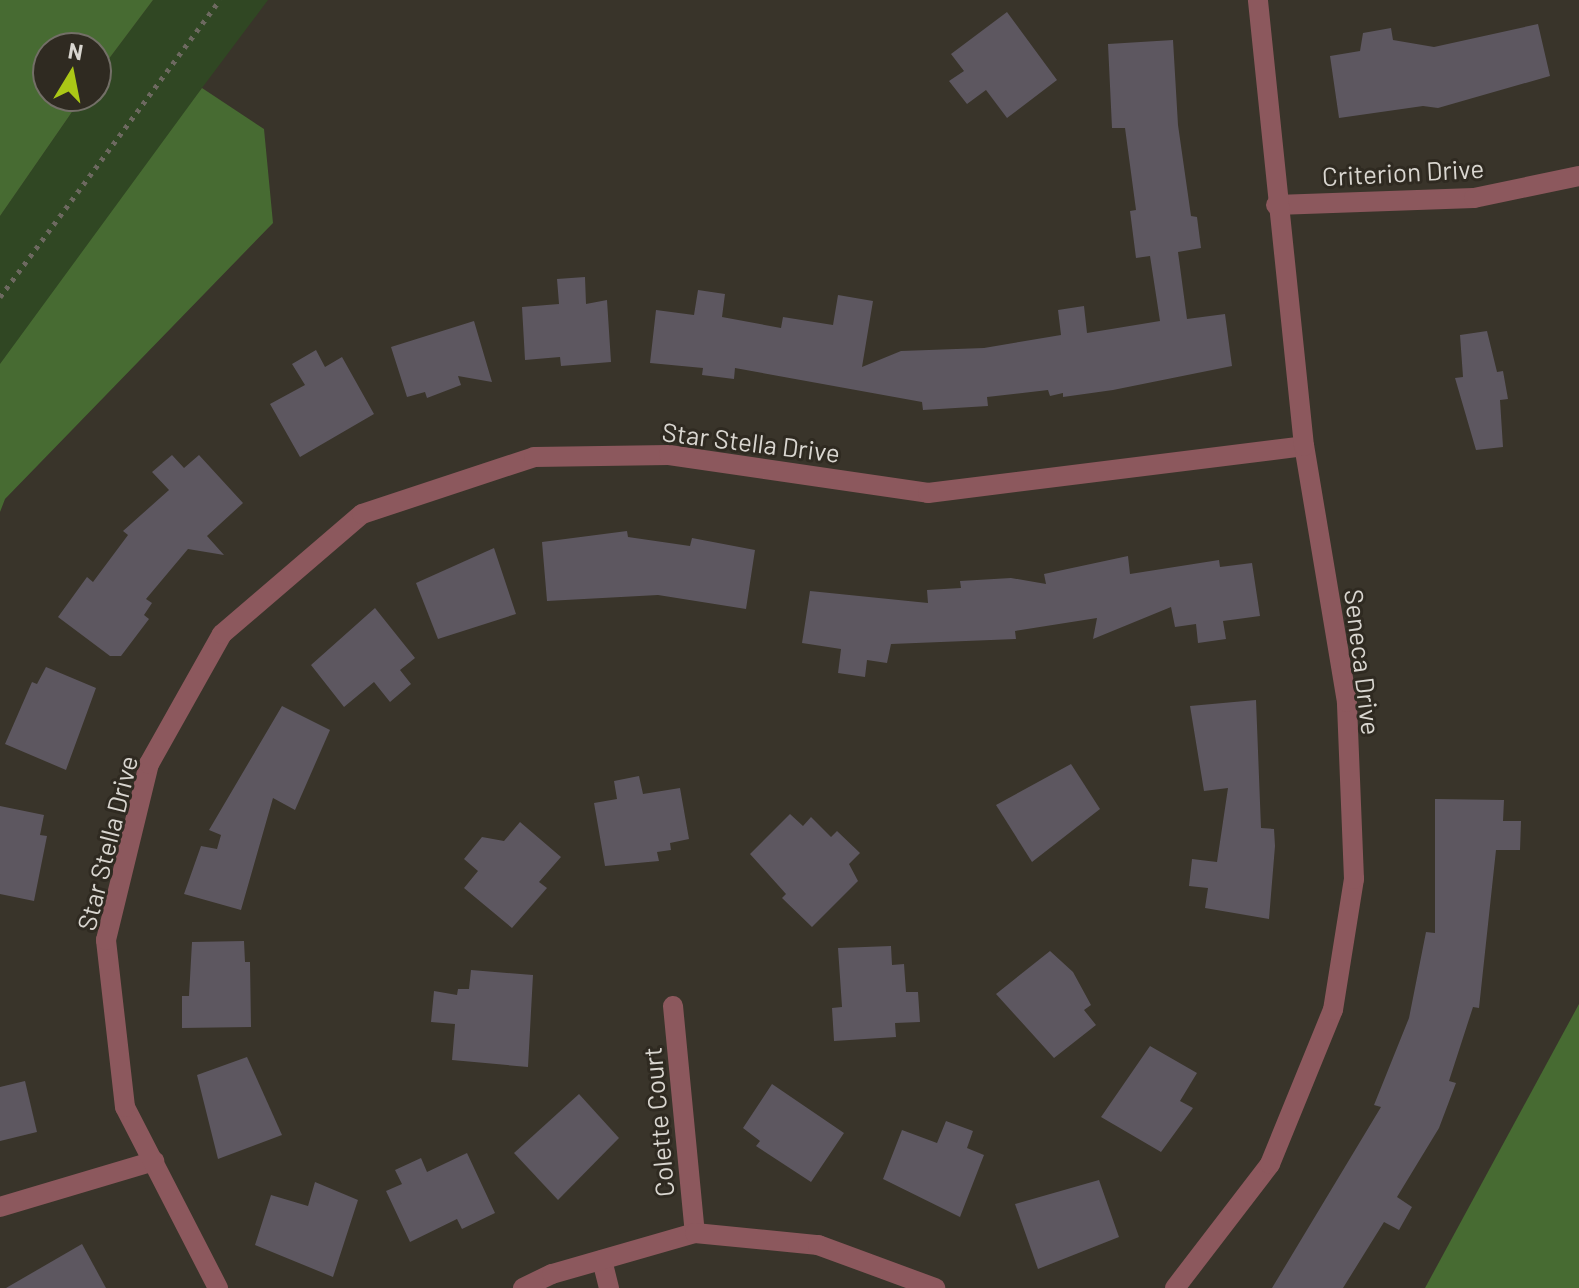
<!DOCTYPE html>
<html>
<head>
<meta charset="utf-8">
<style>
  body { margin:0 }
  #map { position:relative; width:1579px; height:1288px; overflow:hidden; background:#39342a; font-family:Barlow,sans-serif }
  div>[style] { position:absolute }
  .green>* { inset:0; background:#304723 }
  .forest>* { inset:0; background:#476b32 }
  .building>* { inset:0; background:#5d5760 }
  .path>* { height:5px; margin-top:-2.5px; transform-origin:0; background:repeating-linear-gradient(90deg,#6d6960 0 4px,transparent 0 10px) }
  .minor>* { height:20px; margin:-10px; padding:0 10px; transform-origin:10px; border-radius:10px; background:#8c585d }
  span { translate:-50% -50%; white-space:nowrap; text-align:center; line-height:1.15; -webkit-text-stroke:6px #2f2a21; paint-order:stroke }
  .street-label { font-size:26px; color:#d9d6d0 }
  .north { position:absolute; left:32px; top:32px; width:80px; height:80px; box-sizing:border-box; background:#2f2a21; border:2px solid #736f67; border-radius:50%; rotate:10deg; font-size:22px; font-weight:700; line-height:32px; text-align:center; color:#d9d6d0 }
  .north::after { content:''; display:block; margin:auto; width:28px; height:36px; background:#abc716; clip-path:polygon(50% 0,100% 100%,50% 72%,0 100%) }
</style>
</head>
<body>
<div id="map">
  <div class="green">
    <i style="clip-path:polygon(153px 0,268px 0,202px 88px,0 385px,0 216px,83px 96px,96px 96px,96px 76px)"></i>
  </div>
  <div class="forest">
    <i style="clip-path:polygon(0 0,153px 0,96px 76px,96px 48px,48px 48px,48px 96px,83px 96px,0 216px)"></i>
    <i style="clip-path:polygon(202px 88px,264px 129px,273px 223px,5px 499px,0 512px,0 364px)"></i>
    <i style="clip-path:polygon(1579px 1004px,1579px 1288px,1425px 1288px)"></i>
  </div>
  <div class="building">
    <i style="clip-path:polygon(1007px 12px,1057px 80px,1007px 118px,986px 90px,967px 104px,949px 81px,964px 71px,951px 54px)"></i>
    <i style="clip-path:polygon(1538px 24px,1550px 76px,1438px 108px,1423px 106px,1339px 118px,1330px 56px,1360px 51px,1363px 33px,1391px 28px,1393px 40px,1434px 47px)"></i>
    <i style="clip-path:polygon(1173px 40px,1178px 125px,1191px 216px,1197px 217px,1201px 248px,1178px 252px,1187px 319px,1225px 314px,1232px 366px,1113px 390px,1063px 397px,1063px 393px,1050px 396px,1048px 390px,987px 397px,988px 406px,923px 410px,922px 402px,735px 368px,734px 379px,702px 375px,703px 368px,650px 363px,656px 310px,694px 315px,698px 290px,725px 294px,722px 317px,781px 328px,783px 317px,833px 325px,838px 295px,873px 301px,862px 367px,901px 351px,984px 348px,1061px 335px,1058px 310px,1084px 306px,1087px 333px,1160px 321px,1150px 256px,1136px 258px,1130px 211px,1136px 210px,1125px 128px,1112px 128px,1108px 44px)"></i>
    <i style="clip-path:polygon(585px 277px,586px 304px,607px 300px,611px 362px,561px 366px,560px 357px,525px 360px,522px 307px,559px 304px,557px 279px)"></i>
    <i style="clip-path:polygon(474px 321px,492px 382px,458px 376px,461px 385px,427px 398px,425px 392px,407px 397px,391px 347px)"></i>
    <i style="clip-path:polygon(1487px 331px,1497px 372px,1503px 371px,1508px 399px,1500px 400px,1503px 447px,1476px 450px,1455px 378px,1463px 377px,1460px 335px)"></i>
    <i style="clip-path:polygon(316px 350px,325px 367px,342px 357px,374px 414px,300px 457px,270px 404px,305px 385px,292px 364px)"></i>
    <i style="clip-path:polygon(172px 455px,184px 468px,199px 455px,243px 503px,207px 536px,224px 555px,188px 549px,146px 599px,152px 603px,144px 615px,149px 619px,121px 656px,110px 656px,58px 617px,87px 577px,93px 582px,128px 535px,123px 531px,169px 490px,152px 472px)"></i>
    <i style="clip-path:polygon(627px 531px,628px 537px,690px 546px,692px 538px,755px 550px,746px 609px,658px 595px,547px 601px,542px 542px)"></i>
    <i style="clip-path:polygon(494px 548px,516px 614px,438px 639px,416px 583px)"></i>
    <i style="clip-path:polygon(1128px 556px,1130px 574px,1219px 560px,1220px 567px,1252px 563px,1260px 616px,1223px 621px,1226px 639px,1198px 643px,1196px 624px,1175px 627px,1171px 607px,1093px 639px,1097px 618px,1015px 631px,1016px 639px,891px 644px,887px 663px,867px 660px,865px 677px,838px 673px,841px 649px,802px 643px,810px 591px,928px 603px,927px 590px,961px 588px,960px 581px,1011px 578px,1046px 584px,1044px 574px)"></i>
    <i style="clip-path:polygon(375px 608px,415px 658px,400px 670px,411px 684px,390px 702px,374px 682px,344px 707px,311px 665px)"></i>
    <i style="clip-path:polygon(46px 667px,96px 688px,66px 770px,5px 744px,32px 682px,37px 684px)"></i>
    <i style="clip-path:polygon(1256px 700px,1261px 828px,1274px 829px,1275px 846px,1269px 919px,1205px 908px,1208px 888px,1189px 886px,1192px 859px,1217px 862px,1228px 788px,1204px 791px,1190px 706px)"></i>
    <i style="clip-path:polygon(282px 706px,330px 730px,295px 810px,273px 798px,241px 910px,184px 894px,201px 846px,217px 849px,221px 835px,209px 830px)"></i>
    <i style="clip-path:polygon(1071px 764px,1100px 809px,1032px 862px,996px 805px)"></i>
    <i style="clip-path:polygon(639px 776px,643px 794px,680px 788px,689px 839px,670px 843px,671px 850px,657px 852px,659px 861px,605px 866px,594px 803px,617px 799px,614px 781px)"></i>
    <i style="clip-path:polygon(1435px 799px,1504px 800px,1503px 821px,1521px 821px,1520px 850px,1496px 850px,1479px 1008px,1473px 1007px,1449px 1081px,1456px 1083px,1439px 1128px,1397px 1197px,1412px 1207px,1399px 1230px,1384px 1222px,1343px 1288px,1272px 1288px,1381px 1107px,1374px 1105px,1409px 1018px,1426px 932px,1435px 933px)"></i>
    <i style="clip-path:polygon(0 806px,44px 815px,40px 835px,47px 836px,34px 901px,0 894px)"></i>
    <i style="clip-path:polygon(790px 814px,803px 826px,811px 817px,831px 837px,837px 831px,860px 853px,849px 864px,858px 881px,812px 927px,782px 898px,786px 894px,750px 854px)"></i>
    <i style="clip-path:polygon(520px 822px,561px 857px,539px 882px,547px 888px,512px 928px,464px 888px,478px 871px,464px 859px,482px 837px,504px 841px)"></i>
    <i style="clip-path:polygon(244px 941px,245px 962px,250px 962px,251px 1027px,182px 1028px,182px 996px,189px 996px,192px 942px)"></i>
    <i style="clip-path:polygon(891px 946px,892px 965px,904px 964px,906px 992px,918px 992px,920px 1022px,895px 1023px,896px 1037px,834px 1041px,832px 1008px,842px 1007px,838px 948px)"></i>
    <i style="clip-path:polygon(1050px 951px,1073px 972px,1091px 1005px,1084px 1010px,1096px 1025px,1054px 1058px,996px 994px)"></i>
    <i style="clip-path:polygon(471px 970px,533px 975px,528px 1067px,452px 1060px,455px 1024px,431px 1022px,434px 991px,457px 995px,458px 989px,469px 989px)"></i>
    <i style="clip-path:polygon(1150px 1046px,1197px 1073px,1180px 1101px,1193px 1108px,1161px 1152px,1101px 1117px)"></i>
    <i style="clip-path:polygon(247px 1057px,282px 1135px,218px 1159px,197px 1075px)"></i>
    <i style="clip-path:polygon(25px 1081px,37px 1132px,0 1141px,0 1087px)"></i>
    <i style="clip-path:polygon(772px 1084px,844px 1133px,811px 1182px,756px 1146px,760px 1141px,743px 1128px)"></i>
    <i style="clip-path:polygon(579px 1094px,619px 1138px,558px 1200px,514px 1153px)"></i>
    <i style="clip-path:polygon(946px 1121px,973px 1131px,967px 1148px,984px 1155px,960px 1217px,883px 1179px,902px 1130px,937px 1143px)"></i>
    <i style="clip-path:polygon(467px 1153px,495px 1213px,462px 1229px,457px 1219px,410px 1242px,386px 1191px,402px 1184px,395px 1170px,421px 1158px,427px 1172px)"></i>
    <i style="clip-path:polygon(1099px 1180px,1119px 1237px,1038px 1269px,1015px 1204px)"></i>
    <i style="clip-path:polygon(315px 1182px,358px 1200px,333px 1277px,255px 1245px,271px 1195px,308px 1206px)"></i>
    <i style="clip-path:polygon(82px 1244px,106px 1288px,6px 1288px)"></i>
  </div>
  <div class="path">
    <i style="left:0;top:297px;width:370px;rotate:-53.5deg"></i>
  </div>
  <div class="minor">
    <i style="left:1276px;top:205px;width:198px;rotate:-2deg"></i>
    <i style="left:1474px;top:198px;width:107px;rotate:-11.8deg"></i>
    <i style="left:673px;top:1006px;width:228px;rotate:84.5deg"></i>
    <i style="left:0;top:1207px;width:161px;rotate:-16.6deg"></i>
    <i style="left:602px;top:1260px;width:29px;rotate:76deg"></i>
    <i style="left:218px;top:1288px;width:203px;rotate:-117.2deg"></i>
    <i style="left:125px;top:1107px;width:168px;rotate:-96.5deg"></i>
    <i style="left:106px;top:940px;width:181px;rotate:-76.3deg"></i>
    <i style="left:149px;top:764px;width:149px;rotate:-60.7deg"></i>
    <i style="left:222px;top:634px;width:184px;rotate:-40.6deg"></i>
    <i style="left:362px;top:514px;width:181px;rotate:-18.3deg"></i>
    <i style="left:534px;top:457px;width:135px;rotate:-0.8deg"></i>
    <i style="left:669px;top:455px;width:262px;rotate:8.3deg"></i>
    <i style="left:928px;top:493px;width:379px;rotate:-7.1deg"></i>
    <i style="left:523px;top:1288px;width:32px;rotate:-26deg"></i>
    <i style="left:552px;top:1274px;width:149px;rotate:-16deg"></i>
    <i style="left:695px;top:1233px;width:124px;rotate:5.6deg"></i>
    <i style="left:818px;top:1245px;width:125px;rotate:20.2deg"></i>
    <i style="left:1175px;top:1288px;width:156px;rotate:-52.5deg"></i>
    <i style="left:1270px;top:1164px;width:166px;rotate:-67.8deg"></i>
    <i style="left:1333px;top:1010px;width:133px;rotate:-80.9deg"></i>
    <i style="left:1354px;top:879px;width:177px;rotate:-92.3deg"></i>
    <i style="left:1347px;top:702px;width:260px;rotate:-99.5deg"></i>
    <i style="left:1304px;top:446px;width:448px;rotate:-95.9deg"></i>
  </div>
  <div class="street-label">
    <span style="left:1403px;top:172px;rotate:-3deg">Criterion Drive</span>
    <span style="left:751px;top:442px;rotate:7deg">Star Stella Drive</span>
    <span style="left:1363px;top:662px;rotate:83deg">Seneca Drive</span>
    <span style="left:107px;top:843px;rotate:-76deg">Star Stella Drive</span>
    <span style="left:658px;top:1122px;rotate:-95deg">Colette Court</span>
  </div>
  <div class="north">N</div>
</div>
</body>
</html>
